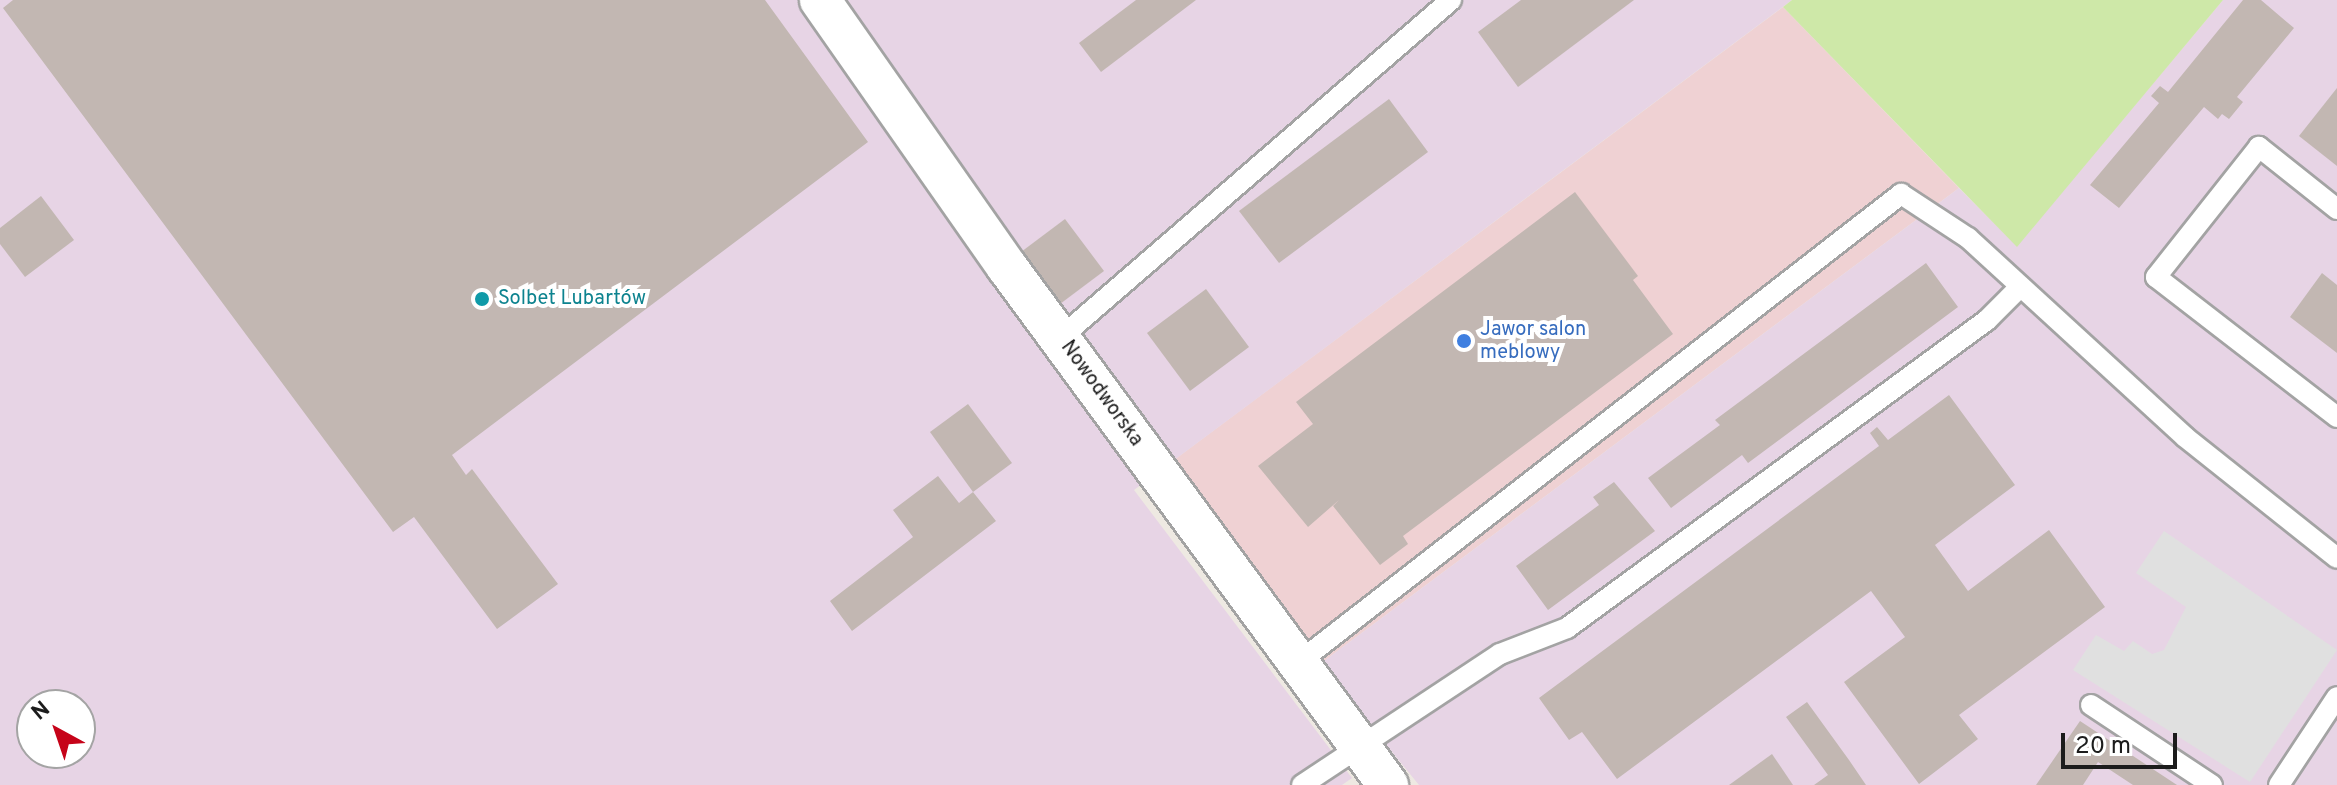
<!DOCTYPE html>
<html>
<head>
<meta charset="utf-8">
<style>
  body { margin:0 }
  #map { position:relative; width:2337px; height:785px; overflow:hidden; background:#eee9e2; font-family:Overpass,sans-serif }
  div>[style] { position:absolute }
  .commercial>* { inset:0; background:#efd1d3 }
  .industrial>* { inset:0; background:#e7d4e5 }
  .grass>* { inset:0; background:#cee8a8 }
  .parking>* { inset:0; background:#e0e0e0 }
  .building>* { inset:0; background:#c2b7b2 }
  .roads { filter:drop-shadow(2px 0 #a3a3a3) drop-shadow(-2px 0 #a3a3a3) drop-shadow(0 2px #a3a3a3) drop-shadow(0 -2px #a3a3a3) }
  .lane>* { height:20px; margin:-10px; padding:0 10px; transform-origin:10px; border-radius:10px; background:#fff }
  .street>* { height:40px; margin:-20px; padding:0 20px; transform-origin:20px; border-radius:20px; background:#fff }
  .dots>* { width:22px; height:22px; translate:-50% -50%; box-sizing:border-box; border:4px solid #fff; border-radius:50% }
  span { translate:-50% -50%; white-space:nowrap; text-align:center; line-height:1.15; -webkit-text-stroke:8px #fff; paint-order:stroke }
  .culture-label { font-size:20px; color:#0d838f }
  .left { translate:0 -50%; text-align:left }
  .shop-label { font-size:20px; color:#366cbe }
  .street-label { font-size:20px; color:#1c1c1c }
  .north { position:absolute; left:16px; top:689px; width:80px; height:80px; box-sizing:border-box; background:#fff; border:2px solid #a4a4a4; border-radius:50%; rotate:320deg; font-size:22px; font-weight:700; line-height:32px; text-align:center; color:#1c1c1c }
  .north::after { content:''; display:block; margin:auto; width:28px; height:36px; background:#c60319; clip-path:polygon(50% 0,100% 100%,50% 72%,0 100%) }
  .scale { position:absolute; left:2061px; top:733px; width:116px; height:36px; box-sizing:border-box; border:4px solid #1c1c1c; border-top:0; padding-left:10px; font-size:24px; line-height:28px; white-space:nowrap; color:#1c1c1c; -webkit-text-stroke:6px #fff; paint-order:stroke }
</style>
</head>
<body>
<div id="map">
  <div class="commercial">
    <i style="clip-path:polygon(1783px 7px,1959px 188px,1320px 664px,1170px 463px)"></i>
  </div>
  <div class="industrial">
    <i style="clip-path:polygon(evenodd,0 0,1792px 0,1134px 490px,1352px 778px,1342px 785px,0 785px,0 0,32px 705px,80px 705px,80px 753px,32px 753px,32px 705px)"></i>
    <i style="clip-path:polygon(2223px 0,2337px 0,2337px 785px,1419px 785px,1320px 664px,1959px 188px,2017px 246px)"></i>
  </div>
  <div class="grass">
    <i style="clip-path:polygon(1792px 0,2223px 0,2017px 247px,1783px 7px)"></i>
  </div>
  <div class="parking">
    <i style="clip-path:polygon(2164px 531px,2337px 650px,2250px 782px,2073px 670px,2096px 635px,2124px 651px,2133px 641px,2152px 654px,2164px 650px,2186px 607px,2136px 573px)"></i>
  </div>
  <div class="building">
    <i style="clip-path:polygon(13px 0,765px 0,868px 142px,452px 455px,466px 475px,472px 469px,558px 584px,497px 629px,414px 517px,393px 532px,3px 8px)"></i>
    <i style="clip-path:polygon(1136px 0,1196px 0,1101px 72px,1079px 43px)"></i>
    <i style="clip-path:polygon(1521px 0,1634px 0,1518px 87px,1478px 32px)"></i>
    <i style="clip-path:polygon(2243px 0,2261px 0,2294px 28px,2237px 97px,2243px 102px,2229px 119px,2222px 114px,2218px 119px,2204px 107px,2119px 208px,2090px 185px,2159px 103px,2151px 96px,2160px 86px,2168px 92px)"></i>
    <i style="clip-path:polygon(2337px 88px,2337px 166px,2299px 136px)"></i>
    <i style="clip-path:polygon(1389px 99px,1428px 152px,1279px 263px,1239px 211px)"></i>
    <i style="clip-path:polygon(1575px 192px,1638px 276px,1633px 280px,1673px 334px,1403px 536px,1408px 544px,1380px 565px,1333px 506px,1339px 500px,1308px 527px,1258px 466px,1313px 424px,1296px 402px)"></i>
    <i style="clip-path:polygon(41px 196px,74px 240px,25px 277px,0 244px,0 228px)"></i>
    <i style="clip-path:polygon(1065px 219px,1104px 271px,1060px 304px,1021px 252px)"></i>
    <i style="clip-path:polygon(1926px 263px,1958px 307px,1748px 463px,1742px 455px,1671px 508px,1648px 478px,1720px 425px,1715px 420px)"></i>
    <i style="clip-path:polygon(2322px 273px,2337px 285px,2337px 353px,2290px 317px)"></i>
    <i style="clip-path:polygon(1206px 289px,1249px 347px,1190px 391px,1147px 333px)"></i>
    <i style="clip-path:polygon(1949px 395px,2015px 485px,1935px 545px,1968px 591px,2049px 530px,2105px 607px,1959px 715px,1978px 739px,1919px 784px,1844px 682px,1905px 637px,1871px 591px,1617px 779px,1582px 732px,1569px 740px,1539px 698px,1879px 446px,1870px 433px,1877px 427px,1888px 440px)"></i>
    <i style="clip-path:polygon(968px 404px,1012px 463px,973px 492px,930px 432px)"></i>
    <i style="clip-path:polygon(938px 476px,959px 503px,973px 492px,996px 521px,852px 631px,830px 601px,913px 537px,893px 510px)"></i>
    <i style="clip-path:polygon(1614px 482px,1655px 531px,1548px 610px,1516px 566px,1599px 505px,1593px 497px)"></i>
    <i style="clip-path:polygon(1807px 702px,1849px 760px,1866px 785px,1814px 785px,1828px 775px,1786px 717px)"></i>
    <i style="clip-path:polygon(2080px 721px,2177px 785px,2133px 785px,2098px 762px,2083px 785px,2036px 785px)"></i>
    <i style="clip-path:polygon(1772px 754px,1793px 785px,1729px 785px)"></i>
  </div>
  <div class="roads">
    <div class="lane">
      <i style="left:2337px;top:209px;width:100px;rotate:-141.5deg"></i>
      <i style="left:2259px;top:147px;width:166px;rotate:128.4deg"></i>
      <i style="left:2156px;top:277px;width:229px;rotate:37.7deg"></i>
      <i style="left:1060px;top:338px;width:517px;rotate:-40.84deg"></i>
      <i style="left:1299px;top:662px;width:763px;rotate:-37.86deg"></i>
      <i style="left:1901px;top:194px;width:80px;rotate:33.3deg"></i>
      <i style="left:1968px;top:238px;width:294px;rotate:42.5deg"></i>
      <i style="left:2185px;top:437px;width:194px;rotate:38.5deg"></i>
      <i style="left:2091px;top:705px;width:145px;rotate:33.5deg"></i>
      <i style="left:1302px;top:785px;width:237px;rotate:-33.5deg"></i>
      <i style="left:1500px;top:654px;width:72px;rotate:-21.2deg"></i>
      <i style="left:1567px;top:628px;width:521px;rotate:-36.25deg"></i>
      <i style="left:1987px;top:320px;width:47px;rotate:-45deg"></i>
      <i style="left:2279px;top:785px;width:105px;rotate:-56.6deg"></i>
    </div>
    <div class="street">
      <i style="left:820px;top:0;width:326px;rotate:55deg"></i>
      <i style="left:1007px;top:267px;width:643px;rotate:53.66deg"></i>
    </div>
  </div>
  <div class="dots">
    <i style="left:482px;top:299px;background:#0f9aa8"></i>
    <i style="left:1464px;top:341px;background:#3f7fe0"></i>
  </div>
  <div class="culture-label">
    <span class="left" style="left:498px;top:299px">Solbet Lubartów</span>
  </div>
  <div class="shop-label">
    <span class="left" style="left:1480px;top:342px">Jawor salon<br>meblowy</span>
  </div>
  <div class="street-label">
    <span style="left:1101px;top:394px;rotate:54deg">Nowodworska</span>
  </div>
  <div class="north">N</div>
  <div class="scale">20 m</div>
</div>
</body>
</html>
